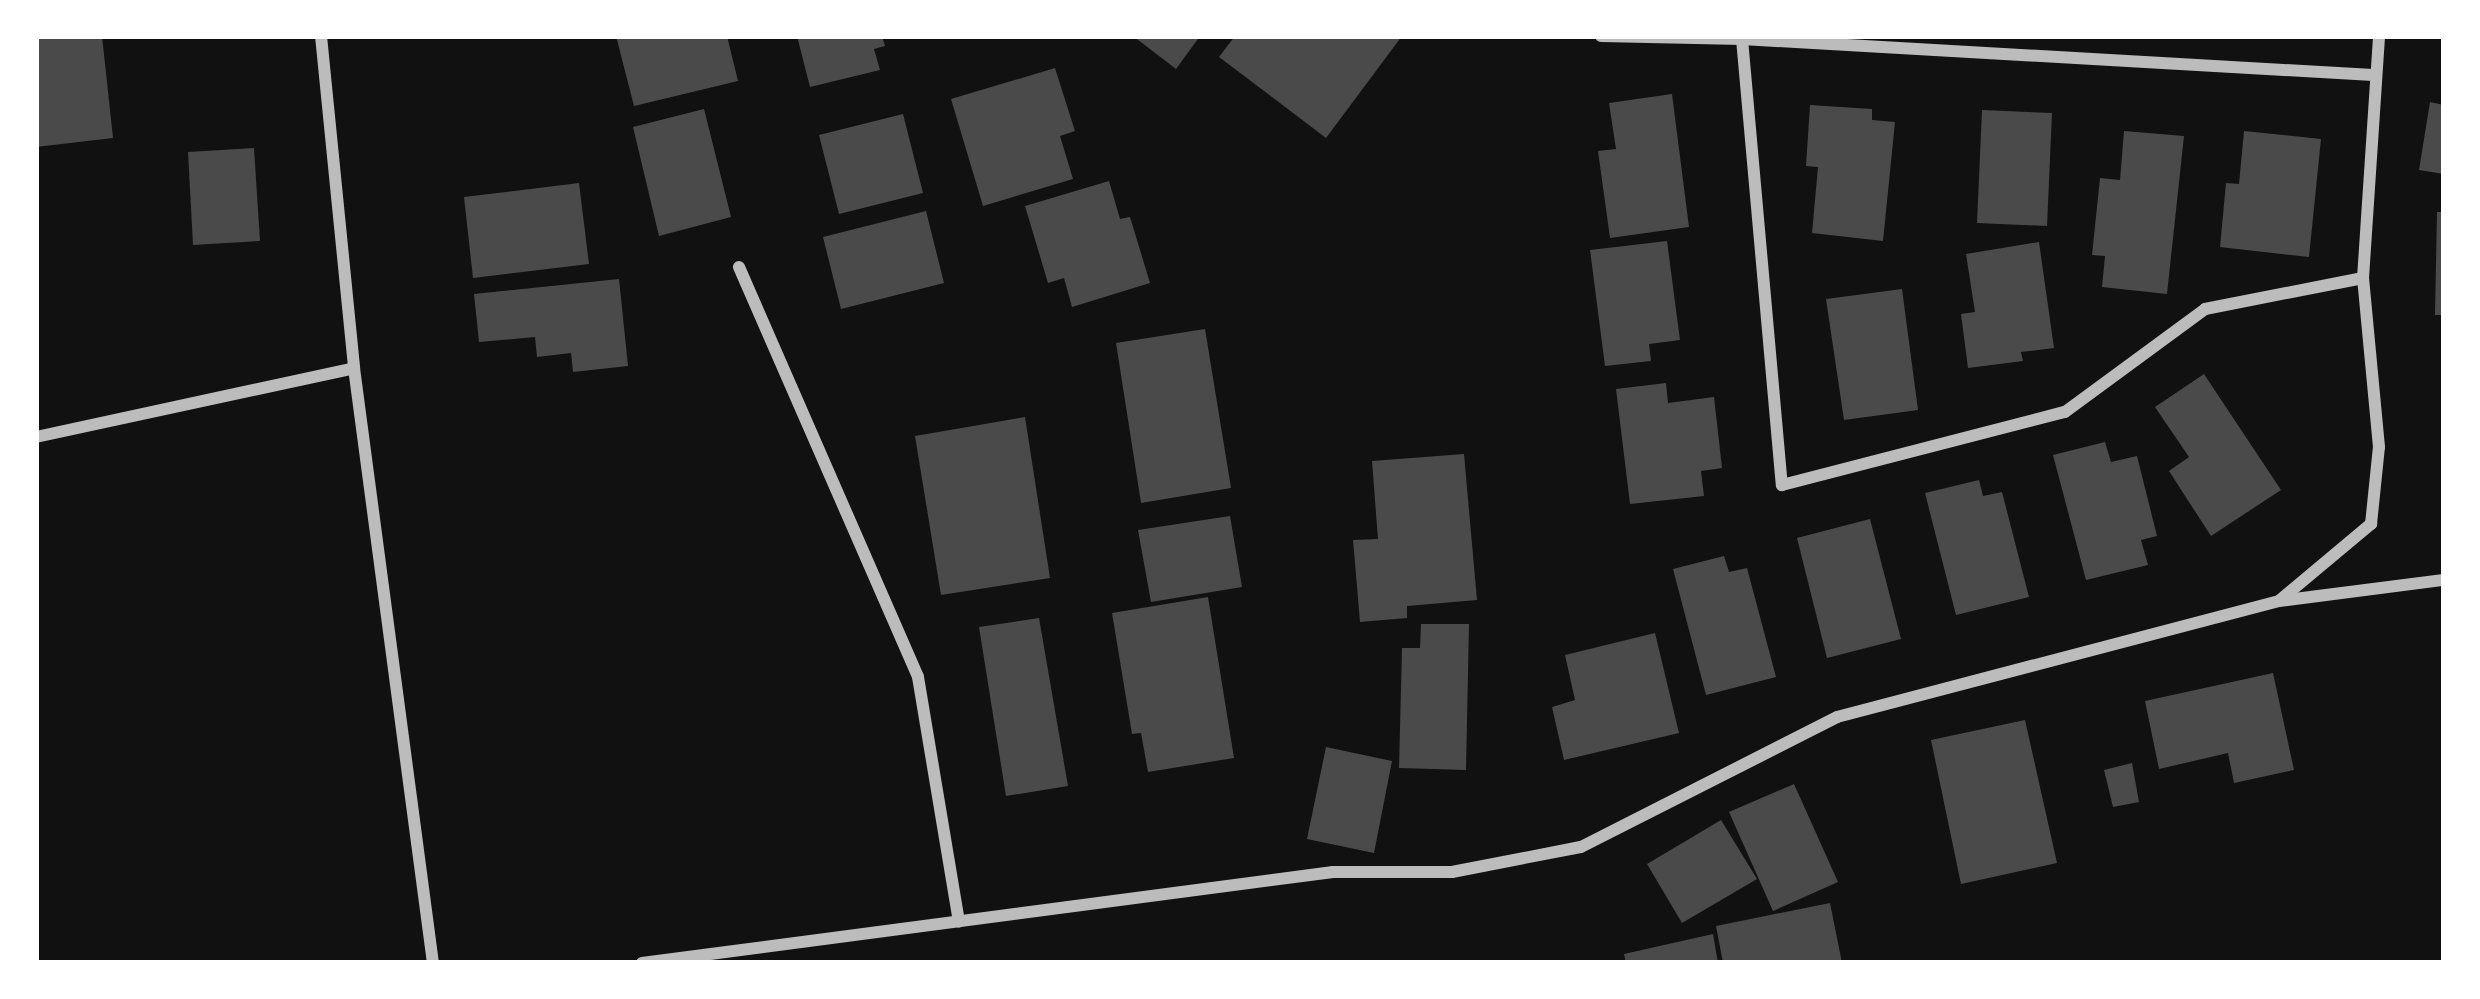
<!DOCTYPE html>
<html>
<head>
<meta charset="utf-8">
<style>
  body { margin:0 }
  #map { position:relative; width:2480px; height:999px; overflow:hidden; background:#111; font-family:"Space Grotesk",sans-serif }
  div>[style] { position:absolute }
  .building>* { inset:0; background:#4a4a4a }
  .minor>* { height:12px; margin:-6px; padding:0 6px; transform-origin:6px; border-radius:6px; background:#bcbcbc }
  span { translate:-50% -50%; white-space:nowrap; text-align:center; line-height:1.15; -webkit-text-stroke:10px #fff; paint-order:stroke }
  .frame { position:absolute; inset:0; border:39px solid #fff; pointer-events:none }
</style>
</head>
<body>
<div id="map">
  <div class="building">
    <i style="clip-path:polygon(36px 36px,102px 36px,113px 138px,36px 147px)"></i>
    <i style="clip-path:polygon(616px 36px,727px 36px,738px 81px,634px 106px)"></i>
    <i style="clip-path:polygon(797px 36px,882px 36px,885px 46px,874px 49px,880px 70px,810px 87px)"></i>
    <i style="clip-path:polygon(1133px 36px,1200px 36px,1176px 69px)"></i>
    <i style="clip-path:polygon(1235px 36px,1402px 36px,1326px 138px,1219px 57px)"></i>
    <i style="clip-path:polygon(1055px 68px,1075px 131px,1060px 136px,1073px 179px,983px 206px,951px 99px)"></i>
    <i style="clip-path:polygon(1672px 94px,1689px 227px,1610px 238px,1598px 151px,1616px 149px,1609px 103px)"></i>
    <i style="clip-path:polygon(2430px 102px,2444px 105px,2444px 174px,2419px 170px)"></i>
    <i style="clip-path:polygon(1810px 105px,1872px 109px,1872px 120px,1895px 122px,1883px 241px,1812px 233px,1818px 167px,1806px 166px)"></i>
    <i style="clip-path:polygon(704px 109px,731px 217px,659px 236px,633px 127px)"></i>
    <i style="clip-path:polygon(1982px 110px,2052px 113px,2047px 226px,1977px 223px)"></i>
    <i style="clip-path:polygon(903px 114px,923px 193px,839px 214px,819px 135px)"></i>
    <i style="clip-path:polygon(2124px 131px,2184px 136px,2167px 294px,2102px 287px,2105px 256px,2092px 255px,2100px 178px,2120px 180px)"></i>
    <i style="clip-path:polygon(2244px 131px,2321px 139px,2309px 257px,2220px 247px,2226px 183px,2239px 184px)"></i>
    <i style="clip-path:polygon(254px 148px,260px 241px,193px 245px,188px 152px)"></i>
    <i style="clip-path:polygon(1109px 181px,1120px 219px,1130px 217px,1150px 283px,1072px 307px,1064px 278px,1048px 283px,1025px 206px)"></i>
    <i style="clip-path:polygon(579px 183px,589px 264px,473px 278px,464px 197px)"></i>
    <i style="clip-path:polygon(926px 211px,944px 283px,841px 309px,823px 237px)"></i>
    <i style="clip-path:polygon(2437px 212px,2444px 212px,2444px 315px,2435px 315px)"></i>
    <i style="clip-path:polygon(1667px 241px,1680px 340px,1649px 344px,1651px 361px,1605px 366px,1590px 250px)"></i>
    <i style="clip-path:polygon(2039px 242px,2054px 348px,2021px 352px,2023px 361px,1968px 368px,1961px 314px,1975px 312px,1966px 254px)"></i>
    <i style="clip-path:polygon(619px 279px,628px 366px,573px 372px,571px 353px,537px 357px,535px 337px,479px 342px,474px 294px)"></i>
    <i style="clip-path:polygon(1902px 289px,1918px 410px,1844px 420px,1826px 299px)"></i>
    <i style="clip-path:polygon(1205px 329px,1231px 488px,1141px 503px,1116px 343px)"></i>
    <i style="clip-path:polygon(2204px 374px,2281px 490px,2211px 536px,2169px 471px,2189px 457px,2155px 407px)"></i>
    <i style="clip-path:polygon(1666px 383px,1668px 403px,1714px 397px,1722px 468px,1701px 471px,1704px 496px,1630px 504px,1616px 389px)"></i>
    <i style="clip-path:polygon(1025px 417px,1050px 578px,941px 595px,915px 436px)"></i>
    <i style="clip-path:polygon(2105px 442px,2111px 462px,2137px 456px,2157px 536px,2141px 540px,2148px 565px,2086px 580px,2053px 455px)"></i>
    <i style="clip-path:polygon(1464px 454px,1477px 600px,1407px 606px,1407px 618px,1360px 622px,1353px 540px,1378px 539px,1372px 461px)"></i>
    <i style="clip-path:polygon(1979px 480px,1983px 496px,2002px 492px,2029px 597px,1956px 615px,1925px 493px)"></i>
    <i style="clip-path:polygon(1230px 516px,1242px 587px,1151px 602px,1138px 530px)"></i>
    <i style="clip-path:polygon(1870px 519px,1901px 639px,1827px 658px,1797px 538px)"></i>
    <i style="clip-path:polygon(1724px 556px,1729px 572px,1747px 568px,1776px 677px,1706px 695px,1673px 569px)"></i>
    <i style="clip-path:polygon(1208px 597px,1234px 758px,1148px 772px,1141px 733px,1132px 734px,1112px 613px)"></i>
    <i style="clip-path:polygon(1039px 618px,1068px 786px,1006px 796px,979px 627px)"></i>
    <i style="clip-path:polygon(1421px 624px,1469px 624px,1466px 770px,1399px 768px,1402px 648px,1420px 648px)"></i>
    <i style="clip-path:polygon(1655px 633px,1679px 733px,1564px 760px,1552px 707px,1575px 700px,1565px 655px)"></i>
    <i style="clip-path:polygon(2273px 673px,2294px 770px,2234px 783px,2228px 753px,2159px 769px,2145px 701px)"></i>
    <i style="clip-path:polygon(2025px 720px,2057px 863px,1961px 884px,1931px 740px)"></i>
    <i style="clip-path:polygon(1326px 747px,1392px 761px,1374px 853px,1307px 839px)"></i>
    <i style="clip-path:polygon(2132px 763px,2139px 802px,2113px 807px,2104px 770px)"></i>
    <i style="clip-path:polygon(1794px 784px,1838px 882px,1773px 911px,1729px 812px)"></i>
    <i style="clip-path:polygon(1721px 820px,1757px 879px,1682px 923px,1647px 864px)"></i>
    <i style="clip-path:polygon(1830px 903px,1842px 963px,1723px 963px,1716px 926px)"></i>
    <i style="clip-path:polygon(1713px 934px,1718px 963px,1626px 963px,1624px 954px)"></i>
  </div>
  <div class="minor">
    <i style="left:321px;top:36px;width:334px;rotate:84.3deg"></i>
    <i style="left:354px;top:368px;width:600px;rotate:82.44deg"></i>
    <i style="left:1601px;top:36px;width:141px;rotate:1.2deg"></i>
    <i style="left:1742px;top:39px;width:632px;rotate:3.27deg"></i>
    <i style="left:1742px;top:39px;width:448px;rotate:84.9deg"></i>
    <i style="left:1782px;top:485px;width:292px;rotate:-14.5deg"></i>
    <i style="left:2065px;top:412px;width:174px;rotate:-36.3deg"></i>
    <i style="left:2205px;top:309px;width:161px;rotate:-11.1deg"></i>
    <i style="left:739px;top:267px;width:447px;rotate:66.4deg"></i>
    <i style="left:918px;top:677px;width:248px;rotate:80.5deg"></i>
    <i style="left:36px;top:437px;width:325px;rotate:-12.2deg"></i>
    <i style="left:2280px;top:600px;width:119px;rotate:-39.9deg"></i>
    <i style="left:2371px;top:524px;width:77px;rotate:-84.1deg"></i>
    <i style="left:2379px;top:447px;width:170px;rotate:-95.4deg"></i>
    <i style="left:2363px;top:278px;width:243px;rotate:-86.2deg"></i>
    <i style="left:642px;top:963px;width:697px;rotate:-7.5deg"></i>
    <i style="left:1333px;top:872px;width:119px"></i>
    <i style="left:1452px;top:872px;width:131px;rotate:-11deg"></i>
    <i style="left:1581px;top:847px;width:287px;rotate:-26.9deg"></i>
    <i style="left:1837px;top:717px;width:457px;rotate:-14.7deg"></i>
    <i style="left:2279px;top:601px;width:166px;rotate:-7.3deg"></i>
  </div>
  <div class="frame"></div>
</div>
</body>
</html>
